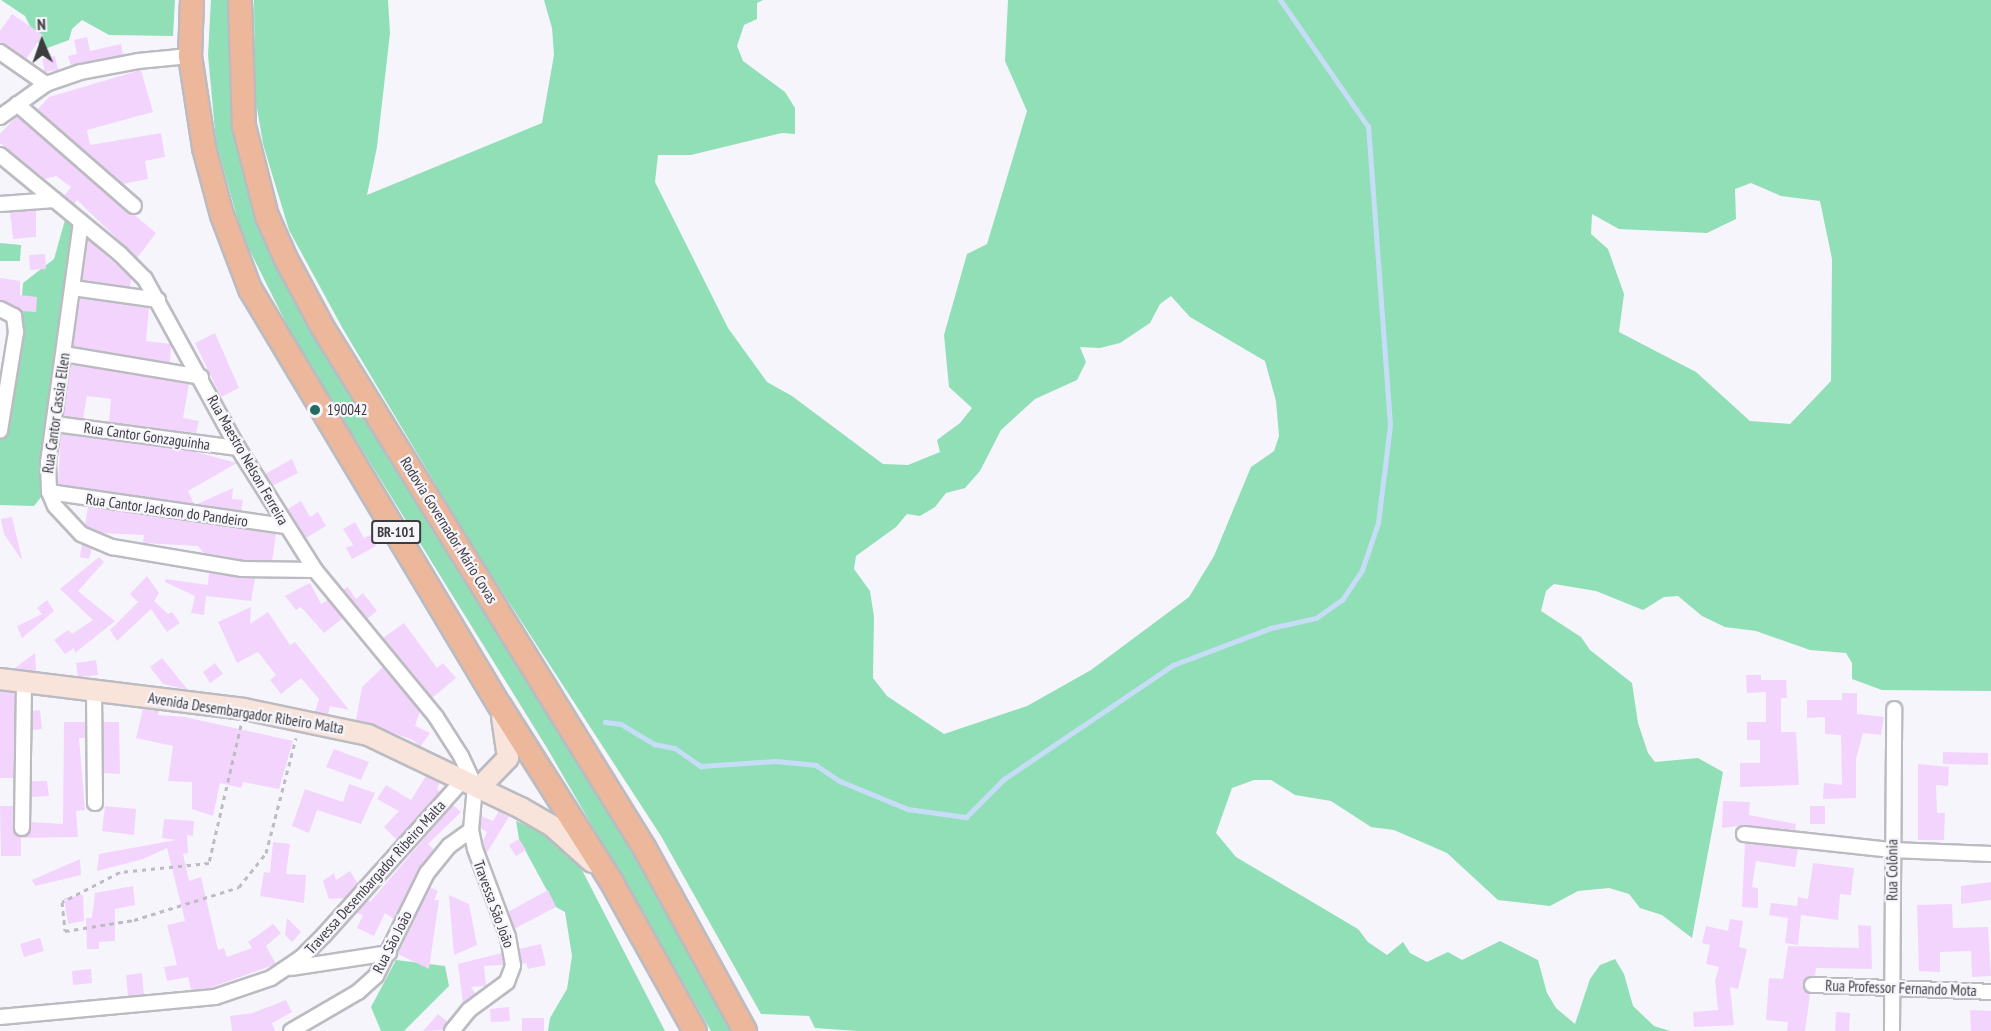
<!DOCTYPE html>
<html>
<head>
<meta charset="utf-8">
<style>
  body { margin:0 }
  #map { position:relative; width:1991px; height:1031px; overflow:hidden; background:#f6f5fc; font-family:"PT Sans Narrow",sans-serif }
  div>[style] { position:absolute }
  .green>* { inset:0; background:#91dfb7 }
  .stream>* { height:4.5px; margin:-2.25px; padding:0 2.25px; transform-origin:2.25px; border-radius:2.25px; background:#c7ddf7 }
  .building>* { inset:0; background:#f3d4fd }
  .path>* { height:3px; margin-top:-1.5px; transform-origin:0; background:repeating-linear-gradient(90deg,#bdbcc2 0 4.5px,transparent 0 9px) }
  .roads { filter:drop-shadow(2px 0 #bbbbc1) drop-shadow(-2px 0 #bbbbc1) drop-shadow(0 2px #bbbbc1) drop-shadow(0 -2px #bbbbc1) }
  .minor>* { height:14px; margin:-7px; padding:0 7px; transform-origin:7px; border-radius:7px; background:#fff }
  .secondary>* { height:20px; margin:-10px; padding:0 10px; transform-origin:10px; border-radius:10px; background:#f8e4da }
  .trunk>* { height:22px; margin:-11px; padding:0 11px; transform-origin:11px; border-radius:11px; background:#ecb79b }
  .dots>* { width:16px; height:16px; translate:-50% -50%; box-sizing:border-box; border:3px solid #f6f5fc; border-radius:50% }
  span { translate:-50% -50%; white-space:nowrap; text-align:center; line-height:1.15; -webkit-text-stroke:4.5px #f6f5fc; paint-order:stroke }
  .shield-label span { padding:2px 4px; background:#f6f5fc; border:2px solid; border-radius:4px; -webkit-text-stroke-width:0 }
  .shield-label { font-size:14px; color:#3c3c3f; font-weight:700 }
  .poi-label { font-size:15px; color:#3c3c3f }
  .left { translate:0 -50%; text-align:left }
  .street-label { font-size:15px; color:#3c3c3f }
  .north { position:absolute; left:12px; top:12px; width:60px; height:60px; -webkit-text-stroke:4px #f6f5fc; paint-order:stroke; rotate:358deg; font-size:16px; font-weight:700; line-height:24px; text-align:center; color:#3c3c3f }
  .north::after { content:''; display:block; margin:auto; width:21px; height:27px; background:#3c3c3f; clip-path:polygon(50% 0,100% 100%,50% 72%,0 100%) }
</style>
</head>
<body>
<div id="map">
  <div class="green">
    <i style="clip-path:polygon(1px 0,175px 0,173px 36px,109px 35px,82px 20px,72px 29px,69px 40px,42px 50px,25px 16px)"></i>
    <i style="clip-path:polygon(211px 0,239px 0,263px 219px,744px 1031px,711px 1031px,547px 748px,296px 343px,242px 235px,216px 142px,208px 55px)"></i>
    <i style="clip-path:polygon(evenodd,254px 0,388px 0,390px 33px,377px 147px,367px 195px,542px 123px,554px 55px,552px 28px,544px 0,763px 0,757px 3px,757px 19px,744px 25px,737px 46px,743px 61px,785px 92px,795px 108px,795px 134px,782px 133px,691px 155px,658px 155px,655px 182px,728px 328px,767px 382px,792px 396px,883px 464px,908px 465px,940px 452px,937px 440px,960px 423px,972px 408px,949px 387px,944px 335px,967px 254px,987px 244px,1027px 111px,1005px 61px,1008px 0,1991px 0,1991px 691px,1882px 690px,1852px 679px,1852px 663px,1846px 653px,1810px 650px,1756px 631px,1725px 627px,1702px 616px,1678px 596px,1664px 597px,1643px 610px,1596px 591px,1554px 584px,1546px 591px,1541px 611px,1581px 637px,1590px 650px,1632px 683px,1638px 723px,1648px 753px,1655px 762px,1698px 758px,1723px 772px,1692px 938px,1662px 915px,1640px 908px,1629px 894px,1609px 888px,1578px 891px,1550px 906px,1498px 900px,1447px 853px,1394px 830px,1371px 827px,1331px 801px,1295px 795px,1271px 780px,1254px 780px,1232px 788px,1216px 833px,1236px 857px,1358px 929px,1368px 942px,1387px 955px,1403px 942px,1410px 953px,1427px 962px,1448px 952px,1462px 960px,1500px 941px,1538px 960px,1547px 993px,1556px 1008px,1575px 1024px,1590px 979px,1600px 965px,1615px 959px,1624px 974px,1633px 1006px,1654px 1026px,1670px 1031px,857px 1031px,815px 1028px,809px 1016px,761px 1014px,661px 836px,473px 547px,343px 329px,289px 230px,263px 144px,255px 96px,254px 0,1751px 183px,1781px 196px,1820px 201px,1832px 259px,1831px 381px,1790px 424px,1750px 421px,1696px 372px,1619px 332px,1624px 294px,1608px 249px,1591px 234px,1592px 214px,1619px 229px,1707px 233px,1736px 219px,1735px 189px,1751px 183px,254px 0,1171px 296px,1190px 317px,1265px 361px,1276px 401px,1279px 436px,1274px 451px,1251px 467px,1214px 556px,1189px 597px,1091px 670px,1027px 706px,944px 734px,887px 696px,873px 678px,874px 617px,870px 591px,854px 569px,856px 556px,896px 527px,907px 514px,920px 516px,935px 507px,946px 493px,965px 488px,980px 471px,1001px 430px,1035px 399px,1077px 380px,1086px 362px,1080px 347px,1100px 348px,1120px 343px,1150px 323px,1160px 304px,1171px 296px)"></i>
    <i style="clip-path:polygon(65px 220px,74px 223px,41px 497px,34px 506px,0 505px,0 410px,3px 395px,14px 402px,23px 283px,54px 259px)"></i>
    <i style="clip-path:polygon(0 243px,21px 245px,20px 261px,0 261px)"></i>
    <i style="clip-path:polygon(516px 821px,562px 841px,582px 870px,665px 1031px,548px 1031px,550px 1018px,567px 989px,572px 956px,565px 912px,556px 907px,519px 839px)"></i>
    <i style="clip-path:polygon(396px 960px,445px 966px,449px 986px,404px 1031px,381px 1031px,371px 1007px)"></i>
  </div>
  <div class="stream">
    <i style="left:605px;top:722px;width:16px;rotate:7deg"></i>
    <i style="left:621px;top:724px;width:39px;rotate:31deg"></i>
    <i style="left:654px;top:744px;width:21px;rotate:11deg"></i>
    <i style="left:675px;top:748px;width:32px;rotate:35deg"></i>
    <i style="left:701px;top:766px;width:75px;rotate:-3.8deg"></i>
    <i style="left:776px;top:761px;width:40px;rotate:5.7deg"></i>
    <i style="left:816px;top:765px;width:29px;rotate:34deg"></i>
    <i style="left:840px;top:781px;width:74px;rotate:22.4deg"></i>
    <i style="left:908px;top:809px;width:59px;rotate:7.9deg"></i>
    <i style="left:966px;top:817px;width:54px;rotate:-45deg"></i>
    <i style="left:1004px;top:779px;width:204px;rotate:-34deg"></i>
    <i style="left:1173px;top:665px;width:105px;rotate:-20.7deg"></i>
    <i style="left:1271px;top:628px;width:46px;rotate:-12.5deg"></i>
    <i style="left:1316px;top:618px;width:32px;rotate:-35deg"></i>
    <i style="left:1342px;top:600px;width:36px;rotate:-56deg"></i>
    <i style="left:1362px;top:570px;width:50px;rotate:-71.2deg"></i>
    <i style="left:1378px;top:523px;width:99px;rotate:-83deg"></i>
    <i style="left:1390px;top:425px;width:299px;rotate:-94.2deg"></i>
    <i style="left:1368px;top:127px;width:155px;rotate:-124.7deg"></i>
  </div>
  <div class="building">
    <i style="clip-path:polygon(12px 14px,43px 35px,26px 59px,0 43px,0 31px)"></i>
    <i style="clip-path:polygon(87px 37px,90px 51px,121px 44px,123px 55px,71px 66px,68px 56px,77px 54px,74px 40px)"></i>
    <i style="clip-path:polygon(55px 56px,58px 70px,45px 72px,42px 59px)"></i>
    <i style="clip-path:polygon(141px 70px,153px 112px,87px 130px,90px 145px,161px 133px,165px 157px,145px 161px,148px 179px,123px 184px,37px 110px,49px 97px)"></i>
    <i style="clip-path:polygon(17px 116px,156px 233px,137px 258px,77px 200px,74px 204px,64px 196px,71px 187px,56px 176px,45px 179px,0 143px,0 134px)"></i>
    <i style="clip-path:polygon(36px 210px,36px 237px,13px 239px,10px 212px)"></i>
    <i style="clip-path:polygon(88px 239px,131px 278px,130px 287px,82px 280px)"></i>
    <i style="clip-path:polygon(45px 254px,46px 269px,30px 270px,29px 255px)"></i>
    <i style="clip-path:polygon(0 278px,20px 281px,20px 295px,37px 297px,36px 312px,21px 311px,0 300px)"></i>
    <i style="clip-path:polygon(80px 298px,149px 308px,146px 341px,171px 344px,170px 363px,73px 346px)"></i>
    <i style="clip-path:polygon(215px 333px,239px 388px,221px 397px,195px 343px)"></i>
    <i style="clip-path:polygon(71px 364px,189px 384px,183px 418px,199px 421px,196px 433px,109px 422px,111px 399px,87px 396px,83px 419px,63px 416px)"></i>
    <i style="clip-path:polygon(61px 434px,192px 451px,237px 463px,188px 491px,194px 504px,58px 484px)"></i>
    <i style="clip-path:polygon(292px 459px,298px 473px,272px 486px,265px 474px)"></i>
    <i style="clip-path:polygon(233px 488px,232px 499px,243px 500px,241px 511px,197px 504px)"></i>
    <i style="clip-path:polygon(301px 501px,310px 517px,318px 512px,326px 526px,306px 538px,288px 509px)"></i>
    <i style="clip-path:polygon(88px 507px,276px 534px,273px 556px,272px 560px,243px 560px,204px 553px,198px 546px,143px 543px,144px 535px,101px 533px,85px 525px)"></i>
    <i style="clip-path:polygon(12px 517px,22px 559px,21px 559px,4px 534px,1px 519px)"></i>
    <i style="clip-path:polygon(355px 522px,364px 538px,370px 535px,376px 546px,352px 559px,346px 548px,353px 545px,343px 529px)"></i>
    <i style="clip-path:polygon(82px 544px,92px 548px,89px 559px,80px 557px)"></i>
    <i style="clip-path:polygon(99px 557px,104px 562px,78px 591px,115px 621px,75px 653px,74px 648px,65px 654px,54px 640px,68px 630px,72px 634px,93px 620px,60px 589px)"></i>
    <i style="clip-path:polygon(209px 573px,255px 578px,251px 601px,206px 596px,204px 615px,191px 613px,195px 596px,165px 582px,166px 579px,208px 585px)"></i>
    <i style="clip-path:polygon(147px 576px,159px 593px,154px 601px,168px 614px,172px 612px,180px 623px,167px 632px,151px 609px,117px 641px,110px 630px,138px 602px,130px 594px)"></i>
    <i style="clip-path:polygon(310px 583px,321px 604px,328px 600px,343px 618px,324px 633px,301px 607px,296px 610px,285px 596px)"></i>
    <i style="clip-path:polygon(348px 587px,356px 599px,363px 593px,377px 611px,367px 619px,343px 590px)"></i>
    <i style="clip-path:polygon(47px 600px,54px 611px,22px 638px,17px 626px,42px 614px,37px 608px)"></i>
    <i style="clip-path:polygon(251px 607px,250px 624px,268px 612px,290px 645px,295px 642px,349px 710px,330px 706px,328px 714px,315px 712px,319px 699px,301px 678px,281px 694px,270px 680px,276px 675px,258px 652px,237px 663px,218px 622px)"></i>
    <i style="clip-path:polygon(404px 623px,437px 668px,443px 663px,456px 678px,432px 698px,383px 638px)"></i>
    <i style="clip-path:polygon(35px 653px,36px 671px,14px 669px,19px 665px)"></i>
    <i style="clip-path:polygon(162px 658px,188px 690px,163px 684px,150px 667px)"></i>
    <i style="clip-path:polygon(96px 660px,98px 675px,78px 677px,76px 663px)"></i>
    <i style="clip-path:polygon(215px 663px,223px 674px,210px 683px,203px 672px)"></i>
    <i style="clip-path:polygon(383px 667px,420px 711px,415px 726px,430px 733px,420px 747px,413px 740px,356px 720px,362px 687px)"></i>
    <i style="clip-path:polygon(1746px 675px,1761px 675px,1761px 680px,1786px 680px,1787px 698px,1781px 698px,1781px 732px,1796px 732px,1799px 785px,1740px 787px,1740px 763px,1760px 763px,1760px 740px,1747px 740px,1747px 722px,1766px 722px,1766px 692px,1747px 693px)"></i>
    <i style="clip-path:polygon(0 691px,15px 693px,14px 778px,0 778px)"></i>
    <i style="clip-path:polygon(1842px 693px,1857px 693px,1857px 714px,1884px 717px,1881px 735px,1863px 733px,1856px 759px,1856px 798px,1823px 799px,1824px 783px,1842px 785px,1841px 735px,1825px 734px,1825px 717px,1807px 718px,1807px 700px,1842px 700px)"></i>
    <i style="clip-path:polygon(143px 709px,159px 711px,158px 715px,185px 717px,293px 741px,279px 789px,243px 782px,241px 788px,220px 783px,213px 816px,192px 809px,192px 782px,168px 781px,173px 746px,136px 738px)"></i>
    <i style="clip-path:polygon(40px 710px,42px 729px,32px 730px,33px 711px)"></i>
    <i style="clip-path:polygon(64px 722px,85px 722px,85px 738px,79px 738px,85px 810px,76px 811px,78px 837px,21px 838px,21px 856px,1px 856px,0 806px,13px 806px,13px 828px,18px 836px,29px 833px,31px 822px,63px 824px)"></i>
    <i style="clip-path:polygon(103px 722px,119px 722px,120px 774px,104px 773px)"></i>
    <i style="clip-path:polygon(334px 749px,369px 762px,361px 780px,326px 767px)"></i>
    <i style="clip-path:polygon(1943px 752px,1988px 753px,1988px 765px,1943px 764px)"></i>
    <i style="clip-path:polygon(1918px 764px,1949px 767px,1948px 786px,1936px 785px,1937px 813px,1945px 813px,1944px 840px,1918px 840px)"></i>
    <i style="clip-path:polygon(426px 776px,440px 782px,437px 789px,440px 792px,397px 840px,384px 827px,399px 811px,377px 799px,386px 785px,411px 800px)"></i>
    <i style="clip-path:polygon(32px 781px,47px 781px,49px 796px,31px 797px)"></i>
    <i style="clip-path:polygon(349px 784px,375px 793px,361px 824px,317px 810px,309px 833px,292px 826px,305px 789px,343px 802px)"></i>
    <i style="clip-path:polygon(1723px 801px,1750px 802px,1749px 815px,1796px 824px,1795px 830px,1745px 825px,1722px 828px)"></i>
    <i style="clip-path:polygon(453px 805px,461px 812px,428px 844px,434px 850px,419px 869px,394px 919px,385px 913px,374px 936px,357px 928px,363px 915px,356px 913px,368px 899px,370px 902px)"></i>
    <i style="clip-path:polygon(105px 806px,136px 809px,134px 835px,102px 831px)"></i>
    <i style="clip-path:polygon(1810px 806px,1825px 806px,1825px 824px,1810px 824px)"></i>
    <i style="clip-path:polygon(499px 811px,509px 817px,486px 854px,483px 841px,487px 832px,480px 828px,481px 816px,493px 821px)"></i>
    <i style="clip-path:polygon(164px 819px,194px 821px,193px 836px,187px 835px,188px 853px,183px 854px,189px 881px,201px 877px,218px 950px,224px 948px,227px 957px,252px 948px,248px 942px,273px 924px,281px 933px,266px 946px,276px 964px,210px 988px,191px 990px,188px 977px,167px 981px,164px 967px,177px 965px,167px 925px,185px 921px,167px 848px,143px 859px,97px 871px,99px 854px,176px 840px,162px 838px)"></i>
    <i style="clip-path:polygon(519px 839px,526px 850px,516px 856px,509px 845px)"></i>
    <i style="clip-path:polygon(273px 842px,290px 844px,286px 874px,306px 875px,304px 903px,260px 896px,264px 872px,270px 873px)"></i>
    <i style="clip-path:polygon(1745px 843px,1798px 849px,1795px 867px,1756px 861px,1752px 887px,1758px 888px,1758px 908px,1742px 907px)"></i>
    <i style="clip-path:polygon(80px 859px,81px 875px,35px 886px,32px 880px)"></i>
    <i style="clip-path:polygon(1813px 863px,1854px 868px,1851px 895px,1840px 894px,1838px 920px,1801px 915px,1798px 945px,1785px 943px,1788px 918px,1769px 915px,1771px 903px,1797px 906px,1798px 897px,1808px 899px)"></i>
    <i style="clip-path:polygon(350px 871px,358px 884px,345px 898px,329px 899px,323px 881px,334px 873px,336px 880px)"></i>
    <i style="clip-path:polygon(1991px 882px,1991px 900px,1961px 904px,1961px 886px)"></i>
    <i style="clip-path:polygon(133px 886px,135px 905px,115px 909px,115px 941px,99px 942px,99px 949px,87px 949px,86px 918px,92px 918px,95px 893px)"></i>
    <i style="clip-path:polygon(430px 887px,438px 891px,434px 900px,439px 900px,429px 969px,398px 954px)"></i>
    <i style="clip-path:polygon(548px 890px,556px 907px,514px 929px,508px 912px)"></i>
    <i style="clip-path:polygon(83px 895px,84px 921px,68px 924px,64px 898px)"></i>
    <i style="clip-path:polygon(449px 895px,469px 904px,477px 945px,454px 955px)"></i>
    <i style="clip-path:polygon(1952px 904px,1953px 928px,1988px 927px,1991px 976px,1972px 977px,1971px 951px,1940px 952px,1940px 972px,1919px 971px,1917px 905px)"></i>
    <i style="clip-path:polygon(287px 918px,301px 932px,292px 942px,285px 935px)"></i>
    <i style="clip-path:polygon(1730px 919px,1743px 921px,1739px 947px,1747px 949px,1738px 989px,1730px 987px,1734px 1025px,1694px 1027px,1693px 1012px,1718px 1010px,1715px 981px,1719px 967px,1706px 964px,1710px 945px,1702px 943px,1706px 926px,1728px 931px)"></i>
    <i style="clip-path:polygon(1858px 925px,1871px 926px,1872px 969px,1816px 968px,1815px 976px,1807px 977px,1803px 984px,1810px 994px,1805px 1031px,1787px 1031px,1788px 1022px,1766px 1020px,1769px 978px,1783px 979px,1788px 946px,1859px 948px)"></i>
    <i style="clip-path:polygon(40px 938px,44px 951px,24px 957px,20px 944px)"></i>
    <i style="clip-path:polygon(541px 944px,546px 965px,528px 969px,526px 963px,522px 964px,519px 949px)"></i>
    <i style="clip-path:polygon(502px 953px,504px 965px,484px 966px,486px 986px,471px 987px,476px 994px,463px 1004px,458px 964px)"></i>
    <i style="clip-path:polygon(91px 969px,92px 983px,73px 985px,72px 971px)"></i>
    <i style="clip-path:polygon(142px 973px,144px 995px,128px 996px,126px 975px)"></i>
    <i style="clip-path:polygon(286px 1000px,292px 1012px,272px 1023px,275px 1031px,232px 1031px,230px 1016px,253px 1013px)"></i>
    <i style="clip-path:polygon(509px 1007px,510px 1021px,491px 1022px,490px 1009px)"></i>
    <i style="clip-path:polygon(1970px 1010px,1991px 1011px,1991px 1031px,1971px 1031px)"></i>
    <i style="clip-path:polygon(1836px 1012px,1850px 1013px,1849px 1031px,1835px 1031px)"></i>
    <i style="clip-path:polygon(438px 1014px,448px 1022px,443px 1030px,423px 1031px)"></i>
    <i style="clip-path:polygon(522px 1018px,544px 1018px,544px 1031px,522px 1031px)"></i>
  </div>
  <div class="path">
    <i style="left:241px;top:725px;width:142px;rotate:103.1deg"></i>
    <i style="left:209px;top:863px;width:89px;rotate:174.2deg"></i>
    <i style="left:120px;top:872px;width:65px;rotate:152.7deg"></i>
    <i style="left:62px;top:902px;width:29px;rotate:84deg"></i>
    <i style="left:65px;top:931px;width:70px;rotate:-9.1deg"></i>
    <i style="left:134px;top:920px;width:110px;rotate:-17.4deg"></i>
    <i style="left:239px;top:887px;width:43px;rotate:-51.5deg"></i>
    <i style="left:266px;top:853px;width:119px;rotate:-75.4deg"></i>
  </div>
  <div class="roads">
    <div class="minor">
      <i style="left:0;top:52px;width:56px;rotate:34.8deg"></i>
      <i style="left:17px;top:104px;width:155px;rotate:41.1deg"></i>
      <i style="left:0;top:117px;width:57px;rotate:-35.7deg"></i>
      <i style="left:46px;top:84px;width:37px;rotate:-19deg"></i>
      <i style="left:81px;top:72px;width:58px;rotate:-10.9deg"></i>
      <i style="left:138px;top:61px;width:52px;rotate:-5.5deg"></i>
      <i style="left:0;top:155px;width:156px;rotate:39.5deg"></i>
      <i style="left:120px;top:254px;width:35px;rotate:45deg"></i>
      <i style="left:145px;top:279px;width:193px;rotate:61.2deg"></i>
      <i style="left:238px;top:448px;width:144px;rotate:57.7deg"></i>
      <i style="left:315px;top:570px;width:190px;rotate:50.5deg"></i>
      <i style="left:436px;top:717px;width:46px;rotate:57.3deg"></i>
      <i style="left:461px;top:756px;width:33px;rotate:65deg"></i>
      <i style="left:475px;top:786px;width:44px;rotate:95.2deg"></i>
      <i style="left:471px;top:830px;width:19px;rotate:78deg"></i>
      <i style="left:475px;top:849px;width:94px;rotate:69.4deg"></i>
      <i style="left:508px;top:937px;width:29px;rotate:80deg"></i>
      <i style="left:513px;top:966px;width:17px;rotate:111deg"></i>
      <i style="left:507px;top:982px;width:47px;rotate:143.6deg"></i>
      <i style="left:469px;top:1010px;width:27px;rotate:129deg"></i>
      <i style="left:0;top:204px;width:55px;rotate:-4.2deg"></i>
      <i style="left:81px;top:222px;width:242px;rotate:97.8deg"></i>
      <i style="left:48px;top:462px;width:30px;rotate:88deg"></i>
      <i style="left:49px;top:492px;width:15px;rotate:67deg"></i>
      <i style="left:55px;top:506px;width:38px;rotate:47deg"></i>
      <i style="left:81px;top:534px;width:34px;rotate:23deg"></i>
      <i style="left:112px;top:547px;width:132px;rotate:9.6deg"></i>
      <i style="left:242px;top:569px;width:73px;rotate:0.8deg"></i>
      <i style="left:73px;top:288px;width:86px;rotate:8deg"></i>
      <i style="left:0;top:309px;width:16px;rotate:27deg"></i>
      <i style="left:14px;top:316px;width:16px;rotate:83deg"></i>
      <i style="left:16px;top:332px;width:100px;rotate:99.2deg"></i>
      <i style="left:64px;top:354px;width:139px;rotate:9.5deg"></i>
      <i style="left:55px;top:424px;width:185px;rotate:7.5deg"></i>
      <i style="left:49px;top:492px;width:239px;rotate:8.2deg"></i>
      <i style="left:94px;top:689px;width:114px;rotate:89.5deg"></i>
      <i style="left:22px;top:828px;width:147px;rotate:-89.2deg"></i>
      <i style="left:1744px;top:834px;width:149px;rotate:6.2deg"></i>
      <i style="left:1892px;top:850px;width:99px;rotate:2.3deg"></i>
      <i style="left:291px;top:968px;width:99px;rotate:-8.7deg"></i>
      <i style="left:1812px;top:985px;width:179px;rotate:2.2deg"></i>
      <i style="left:0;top:1017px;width:216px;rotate:-5.3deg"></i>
      <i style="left:215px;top:997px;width:59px;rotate:-18.7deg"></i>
      <i style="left:271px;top:978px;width:36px;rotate:-34deg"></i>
      <i style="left:301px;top:958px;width:33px;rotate:-45deg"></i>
      <i style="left:324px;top:935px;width:210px;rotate:-48.1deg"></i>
      <i style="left:291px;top:1031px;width:78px;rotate:-30.2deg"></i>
      <i style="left:358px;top:992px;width:24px;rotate:-42deg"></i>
      <i style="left:376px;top:976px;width:115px;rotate:-63.7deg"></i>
      <i style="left:427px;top:873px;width:35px;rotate:-51deg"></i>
      <i style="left:449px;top:846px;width:27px;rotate:-36deg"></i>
      <i style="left:1892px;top:1031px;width:322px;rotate:-89.6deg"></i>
    </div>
    <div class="secondary">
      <i style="left:0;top:679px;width:246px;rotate:7deg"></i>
      <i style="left:244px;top:709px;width:127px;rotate:11.8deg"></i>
      <i style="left:368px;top:735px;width:170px;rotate:25.5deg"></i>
      <i style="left:521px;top:808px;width:34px;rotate:30deg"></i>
      <i style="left:551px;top:825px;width:55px;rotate:42.1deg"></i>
      <i style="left:479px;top:788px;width:42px;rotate:-46deg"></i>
      <i style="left:508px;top:758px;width:41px;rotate:-98.3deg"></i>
    </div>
    <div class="trunk">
      <i style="left:192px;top:0;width:56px;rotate:92deg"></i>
      <i style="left:190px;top:56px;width:93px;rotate:81.3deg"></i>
      <i style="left:204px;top:148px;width:69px;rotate:75deg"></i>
      <i style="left:222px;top:215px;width:79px;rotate:69.3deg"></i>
      <i style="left:250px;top:289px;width:486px;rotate:59.1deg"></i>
      <i style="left:500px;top:706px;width:207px;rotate:57.6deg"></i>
      <i style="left:611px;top:881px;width:172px;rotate:60.8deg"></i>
      <i style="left:240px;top:0;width:126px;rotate:88.2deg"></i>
      <i style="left:244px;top:126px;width:93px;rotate:75.7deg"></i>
      <i style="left:267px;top:216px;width:47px;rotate:66.2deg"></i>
      <i style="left:286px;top:259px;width:78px;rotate:61.8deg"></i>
      <i style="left:323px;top:328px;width:612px;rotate:58.28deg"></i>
      <i style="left:645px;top:849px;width:208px;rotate:61.2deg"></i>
    </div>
  </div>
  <div class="dots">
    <i style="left:315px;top:410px;background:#226b63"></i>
  </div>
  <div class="shield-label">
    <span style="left:396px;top:532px">BR-101</span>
  </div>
  <div class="poi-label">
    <span class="left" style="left:327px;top:410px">190042</span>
  </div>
  <div class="street-label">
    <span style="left:56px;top:413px;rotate:-82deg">Rua Cantor Cassia Ellen</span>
    <span style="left:147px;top:436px;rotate:8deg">Rua Cantor Gonzaguinha</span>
    <span style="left:248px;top:460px;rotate:60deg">Rua Maestro Nelson Ferreira</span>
    <span style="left:167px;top:510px;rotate:8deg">Rua Cantor Jackson do Pandeiro</span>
    <span style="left:449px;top:530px;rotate:58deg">Rodovia Governador Mário Covas</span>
    <span style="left:246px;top:713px;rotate:9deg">Avenida Desembargador Ribeiro Malta</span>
    <span style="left:1892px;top:870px;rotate:-90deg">Rua Colônia</span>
    <span style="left:375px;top:877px;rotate:-48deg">Travessa Desembargador Ribeiro Malta</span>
    <span style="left:494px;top:904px;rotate:70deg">Travessa São João</span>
    <span style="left:392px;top:942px;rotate:-63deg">Rua São João</span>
    <span style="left:1901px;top:988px;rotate:2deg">Rua Professor Fernando Mota</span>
  </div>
  <div class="north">N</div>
</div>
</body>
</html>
